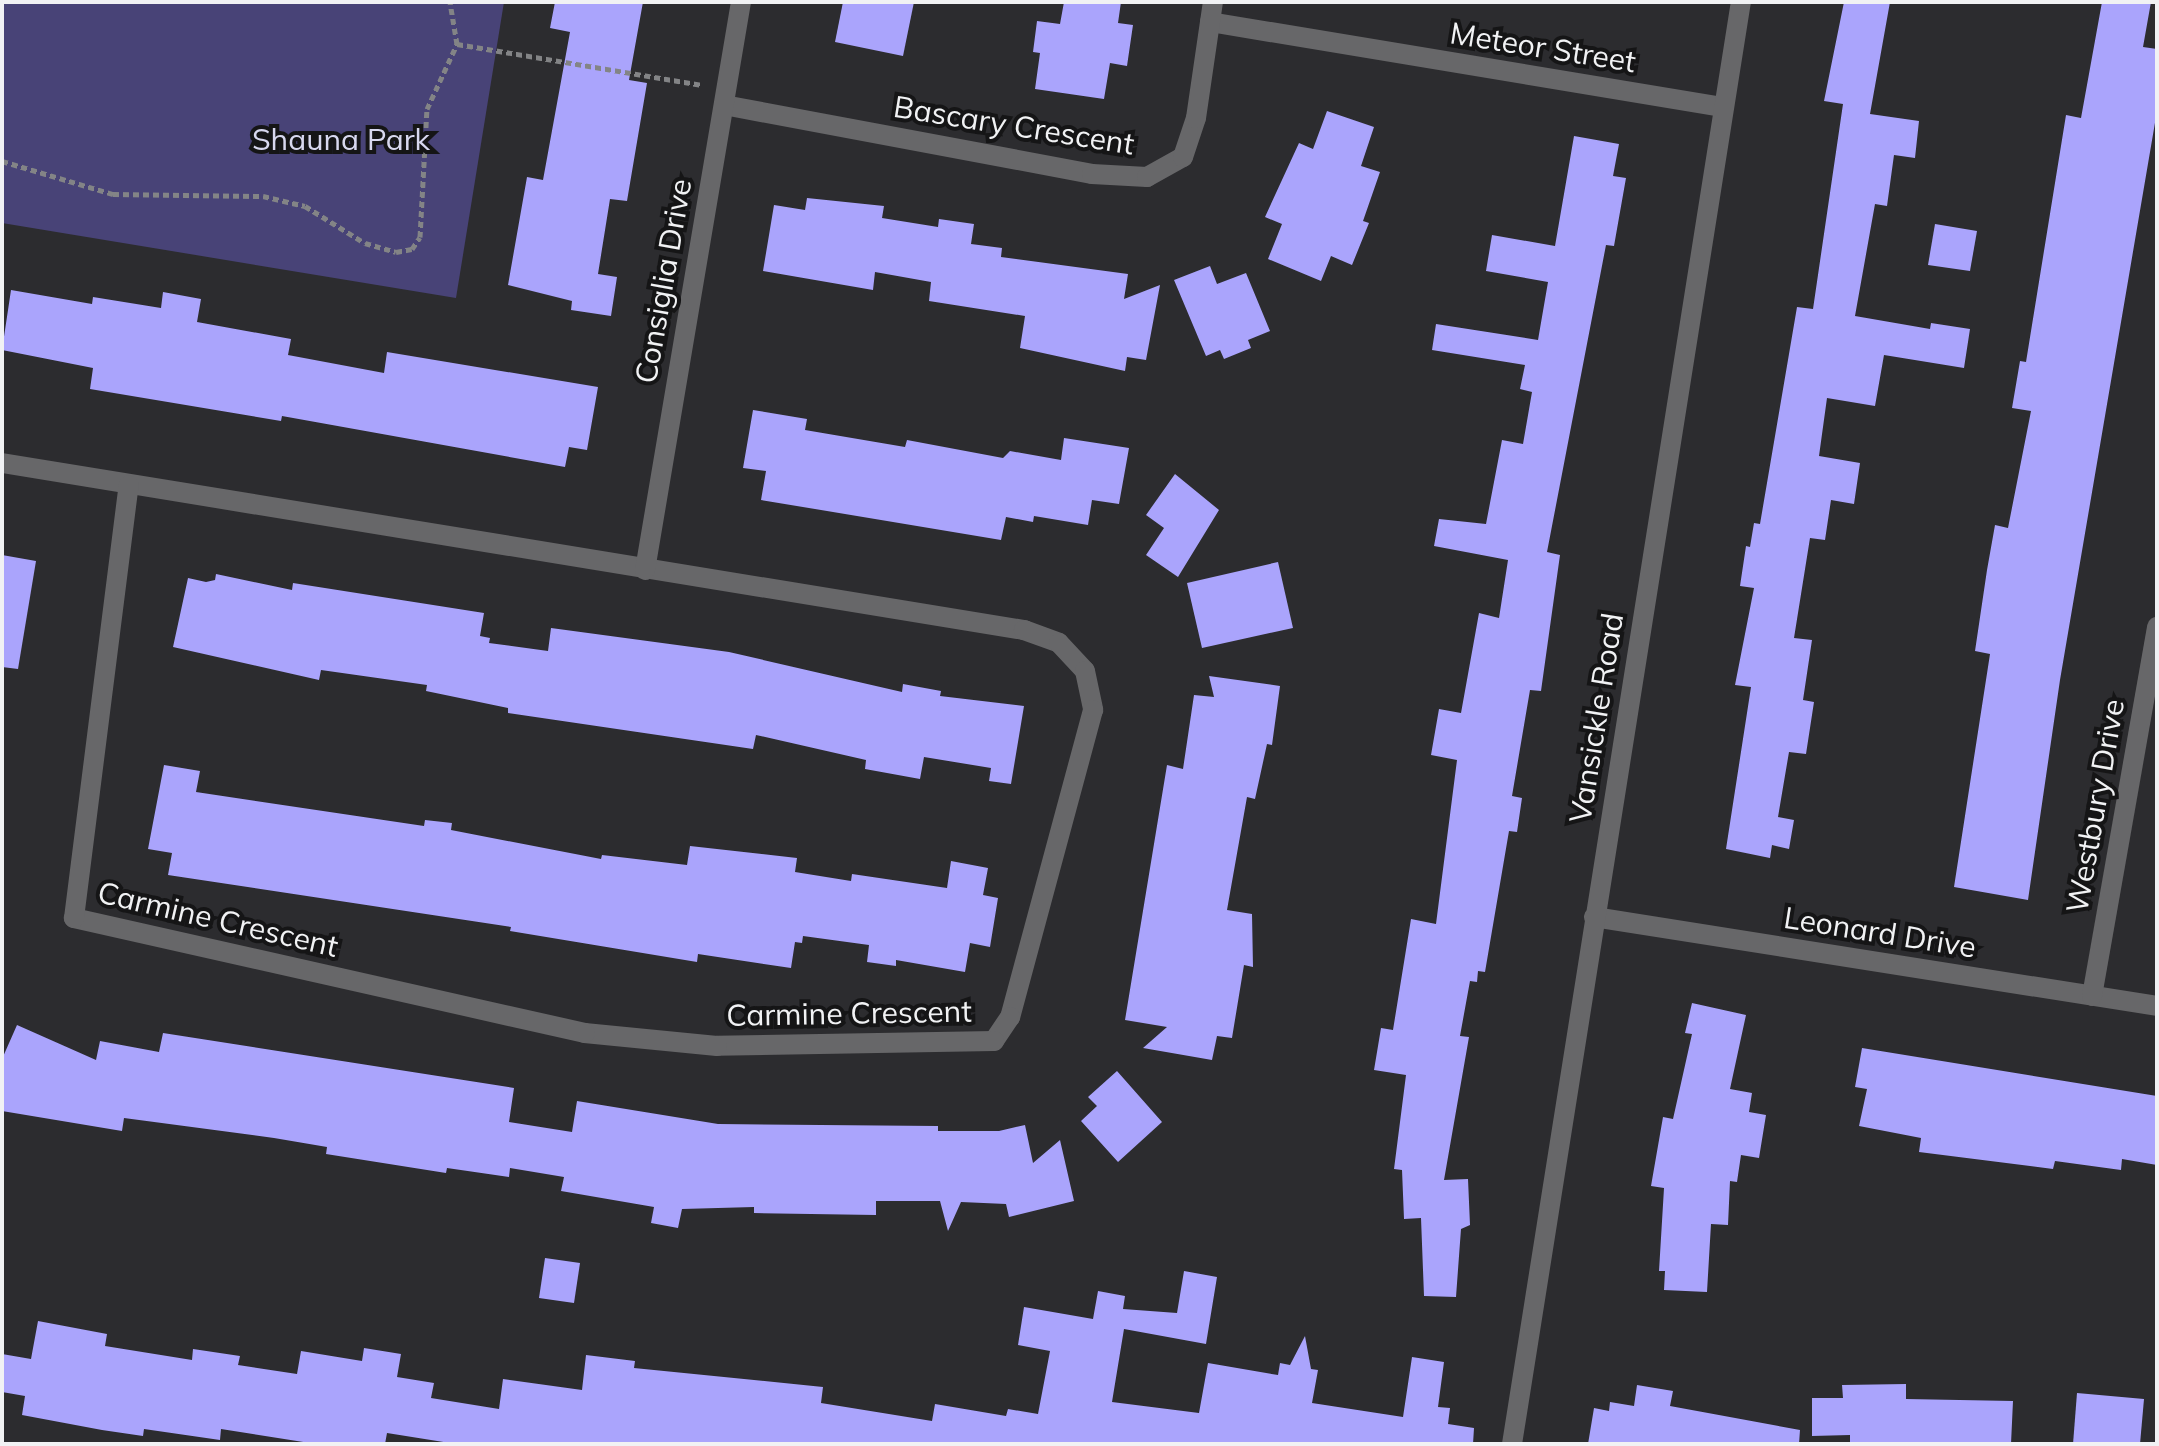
<!DOCTYPE html>
<html>
<head>
<meta charset="utf-8">
<style>
  body { margin:0 }
  #map { position:relative; width:2159px; height:1446px; overflow:hidden; background:#2c2c2f; font-family:Mulish,sans-serif }
  div>[style] { position:absolute }
  .green>* { inset:0; background:#484377 }
  .building>* { inset:0; background:#aaa4fc }
  .path>* { height:5px; margin-top:-2.5px; transform-origin:0; background:repeating-linear-gradient(90deg,#838486 0 6px,transparent 0 10px) }
  .minor>* { height:20px; margin:-10px; padding:0 10px; transform-origin:10px; border-radius:10px; background:#676769 }
  .tertiary>* { height:20px; margin:-10px; padding:0 10px; transform-origin:10px; border-radius:10px; background:#676769 }
  span { translate:-50% -50%; white-space:nowrap; text-align:center; line-height:1.15; -webkit-text-stroke:8px #151516; paint-order:stroke }
  .street-label { font-size:30px; color:#f1f2f4 }
  .park-label { font-size:30px; color:#d8d8ef }
  .frame { position:absolute; inset:0; border:4px solid #f1f2f4; pointer-events:none }
</style>
</head>
<body>
<div id="map">
  <div class="green">
    <i style="clip-path:polygon(2px 2px,504px 2px,456px 298px,2px 223px)"></i>
  </div>
  <div class="building">
    <i style="clip-path:polygon(555px 2px,643px 2px,629px 80px,647px 83px,627px 201px,610px 199px,598px 274px,617px 277px,611px 316px,571px 310px,572px 301px,508px 285px,527px 177px,543px 180px,570px 32px,550px 28px)"></i>
    <i style="clip-path:polygon(843px 2px,914px 2px,903px 56px,835px 42px)"></i>
    <i style="clip-path:polygon(1064px 2px,1121px 2px,1118px 23px,1133px 25px,1127px 66px,1110px 63px,1104px 99px,1035px 89px,1040px 53px,1033px 52px,1037px 21px,1060px 24px)"></i>
    <i style="clip-path:polygon(1844px 2px,1890px 2px,1870px 114px,1919px 121px,1915px 158px,1894px 155px,1887px 206px,1875px 204px,1855px 316px,1930px 329px,1931px 323px,1970px 329px,1964px 368px,1884px 355px,1875px 406px,1827px 398px,1819px 456px,1860px 463px,1854px 504px,1831px 500px,1825px 540px,1810px 538px,1794px 638px,1812px 640px,1803px 700px,1814px 702px,1806px 754px,1789px 752px,1778px 817px,1794px 820px,1789px 849px,1772px 845px,1770px 858px,1726px 849px,1751px 687px,1735px 685px,1754px 588px,1740px 586px,1746px 546px,1750px 547px,1754px 523px,1760px 524px,1797px 307px,1813px 309px,1843px 104px,1824px 101px)"></i>
    <i style="clip-path:polygon(2102px 2px,2151px 2px,2143px 47px,2157px 49px,2157px 111px,2060px 680px,2028px 900px,1954px 887px,1990px 654px,1975px 651px,1987px 570px,1995px 525px,2008px 528px,2031px 411px,2012px 408px,2020px 361px,2026px 362px,2066px 115px,2081px 118px)"></i>
    <i style="clip-path:polygon(1327px 111px,1374px 127px,1361px 166px,1380px 172px,1363px 221px,1369px 223px,1352px 265px,1331px 256px,1321px 281px,1268px 259px,1282px 224px,1265px 217px,1299px 143px,1313px 149px)"></i>
    <i style="clip-path:polygon(1574px 136px,1619px 144px,1613px 176px,1626px 178px,1614px 246px,1606px 245px,1547px 552px,1560px 555px,1541px 691px,1530px 690px,1512px 796px,1522px 798px,1517px 832px,1509px 831px,1485px 972px,1478px 971px,1477px 982px,1470px 981px,1460px 1036px,1469px 1037px,1444px 1180px,1468px 1179px,1470px 1225px,1461px 1229px,1456px 1297px,1424px 1296px,1421px 1218px,1404px 1219px,1402px 1170px,1394px 1169px,1406px 1075px,1374px 1070px,1381px 1028px,1393px 1030px,1411px 919px,1436px 924px,1457px 760px,1431px 755px,1439px 709px,1461px 713px,1479px 613px,1499px 618px,1508px 560px,1434px 546px,1439px 519px,1486px 524px,1502px 440px,1523px 444px,1532px 392px,1520px 389px,1525px 365px,1432px 350px,1436px 324px,1538px 340px,1548px 282px,1486px 271px,1492px 235px,1555px 246px)"></i>
    <i style="clip-path:polygon(807px 198px,884px 206px,882px 218px,938px 227px,939px 219px,974px 224px,971px 244px,1002px 248px,1001px 257px,1128px 274px,1124px 299px,1160px 285px,1146px 360px,1127px 357px,1125px 371px,1020px 348px,1025px 316px,929px 301px,931px 282px,875px 272px,873px 290px,763px 271px,774px 205px,805px 210px)"></i>
    <i style="clip-path:polygon(1935px 224px,1977px 231px,1970px 271px,1928px 265px)"></i>
    <i style="clip-path:polygon(1210px 266px,1217px 284px,1246px 273px,1270px 331px,1248px 340px,1251px 348px,1224px 359px,1220px 350px,1206px 356px,1174px 280px)"></i>
    <i style="clip-path:polygon(11px 290px,92px 304px,93px 297px,161px 308px,163px 292px,201px 299px,197px 322px,291px 339px,288px 355px,384px 373px,387px 352px,598px 387px,587px 450px,569px 447px,565px 467px,282px 416px,281px 421px,90px 389px,93px 368px,2px 350px)"></i>
    <i style="clip-path:polygon(753px 410px,807px 419px,805px 430px,905px 447px,907px 440px,1003px 458px,1010px 451px,1061px 460px,1064px 438px,1129px 448px,1119px 504px,1092px 500px,1088px 525px,1034px 516px,1033px 522px,1006px 517px,1001px 540px,761px 500px,766px 471px,743px 468px)"></i>
    <i style="clip-path:polygon(1175px 474px,1219px 510px,1178px 577px,1146px 555px,1164px 528px,1146px 515px)"></i>
    <i style="clip-path:polygon(2px 555px,36px 561px,18px 669px,2px 667px)"></i>
    <i style="clip-path:polygon(1278px 562px,1293px 628px,1202px 648px,1187px 583px)"></i>
    <i style="clip-path:polygon(216px 574px,292px 590px,293px 583px,484px 613px,480px 636px,490px 638px,489px 643px,548px 651px,551px 628px,729px 652px,902px 692px,903px 684px,941px 691px,940px 696px,1024px 706px,1011px 784px,989px 781px,991px 768px,924px 757px,920px 779px,865px 769px,866px 760px,756px 735px,753px 749px,508px 713px,508px 708px,426px 691px,427px 685px,321px 670px,319px 680px,173px 647px,188px 578px,206px 582px,215px 580px)"></i>
    <i style="clip-path:polygon(1209px 676px,1280px 686px,1272px 745px,1267px 744px,1255px 799px,1247px 797px,1227px 910px,1252px 914px,1253px 967px,1244px 965px,1232px 1038px,1217px 1036px,1212px 1060px,1143px 1048px,1167px 1027px,1125px 1020px,1167px 765px,1183px 769px,1194px 695px,1214px 697px)"></i>
    <i style="clip-path:polygon(164px 765px,200px 771px,196px 792px,424px 826px,425px 820px,452px 823px,451px 830px,601px 859px,602px 855px,687px 865px,690px 846px,797px 858px,795px 872px,851px 881px,852px 874px,947px 888px,951px 861px,988px 868px,983px 895px,998px 898px,990px 947px,970px 943px,965px 972px,896px 960px,896px 966px,867px 962px,869px 945px,803px 936px,802px 943px,795px 942px,791px 968px,698px 954px,697px 962px,510px 931px,511px 927px,168px 875px,172px 853px,148px 849px)"></i>
    <i style="clip-path:polygon(1692px 1003px,1746px 1015px,1730px 1089px,1752px 1093px,1749px 1112px,1766px 1115px,1759px 1158px,1741px 1155px,1737px 1182px,1730px 1181px,1728px 1225px,1711px 1224px,1707px 1292px,1664px 1290px,1665px 1271px,1659px 1271px,1664px 1188px,1651px 1186px,1663px 1117px,1673px 1119px,1692px 1034px,1685px 1033px)"></i>
    <i style="clip-path:polygon(17px 1025px,96px 1060px,100px 1041px,159px 1052px,163px 1033px,514px 1088px,509px 1122px,572px 1132px,577px 1101px,718px 1124px,938px 1126px,938px 1131px,999px 1131px,1025px 1125px,1033px 1163px,1060px 1140px,1074px 1201px,1009px 1217px,1006px 1204px,961px 1202px,948px 1231px,940px 1201px,876px 1201px,876px 1215px,754px 1213px,754px 1207px,682px 1209px,678px 1228px,651px 1223px,654px 1207px,561px 1191px,564px 1177px,510px 1168px,509px 1177px,447px 1168px,446px 1173px,326px 1154px,327px 1147px,274px 1138px,124px 1118px,122px 1131px,2px 1111px,2px 1059px)"></i>
    <i style="clip-path:polygon(1862px 1048px,2157px 1096px,2157px 1165px,2122px 1159px,2121px 1170px,2055px 1161px,2053px 1169px,1919px 1152px,1921px 1138px,1859px 1126px,1867px 1089px,1855px 1087px)"></i>
    <i style="clip-path:polygon(1117px 1071px,1162px 1122px,1118px 1162px,1081px 1121px,1097px 1106px,1088px 1097px)"></i>
    <i style="clip-path:polygon(545px 1258px,580px 1263px,574px 1303px,539px 1298px)"></i>
    <i style="clip-path:polygon(1184px 1271px,1217px 1277px,1206px 1344px,1124px 1329px,1112px 1402px,1199px 1413px,1208px 1363px,1278px 1375px,1280px 1363px,1290px 1365px,1305px 1336px,1311px 1369px,1318px 1370px,1312px 1403px,1403px 1417px,1412px 1357px,1444px 1362px,1438px 1407px,1450px 1408px,1448px 1424px,1474px 1428px,1473px 1444px,456px 1444px,387px 1433px,385px 1444px,316px 1444px,221px 1429px,220px 1440px,144px 1429px,143px 1436px,102px 1430px,22px 1415px,25px 1396px,2px 1392px,2px 1354px,31px 1359px,38px 1321px,107px 1334px,105px 1346px,192px 1360px,193px 1349px,240px 1356px,238px 1365px,297px 1374px,301px 1351px,362px 1361px,364px 1348px,401px 1354px,397px 1377px,434px 1383px,431px 1398px,499px 1409px,503px 1379px,582px 1390px,586px 1355px,635px 1361px,634px 1368px,823px 1387px,821px 1403px,932px 1421px,935px 1404px,1006px 1416px,1008px 1409px,1038px 1414px,1050px 1351px,1018px 1345px,1024px 1307px,1093px 1319px,1098px 1291px,1125px 1296px,1123px 1309px,1177px 1313px)"></i>
    <i style="clip-path:polygon(1906px 1384px,1906px 1399px,2013px 1401px,2011px 1444px,1850px 1444px,1850px 1435px,1812px 1436px,1812px 1398px,1843px 1398px,1842px 1385px)"></i>
    <i style="clip-path:polygon(1637px 1385px,1673px 1391px,1670px 1406px,1800px 1430px,1799px 1444px,1588px 1444px,1594px 1408px,1609px 1411px,1610px 1402px,1634px 1406px)"></i>
    <i style="clip-path:polygon(2077px 1393px,2144px 1399px,2140px 1444px,2073px 1444px)"></i>
  </div>
  <div class="path">
    <i style="left:457px;top:44px;width:247px;rotate:9.5deg"></i>
    <i style="left:2px;top:161px;width:116px;rotate:16.6deg"></i>
    <i style="left:113px;top:194px;width:150px;rotate:0.8deg"></i>
    <i style="left:263px;top:196px;width:43px;rotate:13.4deg"></i>
    <i style="left:305px;top:206px;width:70px;rotate:31.7deg"></i>
    <i style="left:365px;top:243px;width:32px;rotate:16deg"></i>
    <i style="left:396px;top:252px;width:16px;rotate:-11deg"></i>
    <i style="left:412px;top:249px;width:14px;rotate:-56deg"></i>
    <i style="left:420px;top:237px;width:128px;rotate:-86.9deg"></i>
    <i style="left:427px;top:109px;width:72px;rotate:-65.2deg"></i>
    <i style="left:457px;top:44px;width:43px;rotate:-99.5deg"></i>
  </div>
  <div class="minor">
    <i style="left:1210px;top:22px;width:520px;rotate:9.41deg"></i>
    <i style="left:724px;top:105px;width:374px;rotate:10.6deg"></i>
    <i style="left:1092px;top:174px;width:55px;rotate:3.1deg"></i>
    <i style="left:1147px;top:177px;width:41px;rotate:-29.1deg"></i>
    <i style="left:1183px;top:157px;width:41px;rotate:-71.6deg"></i>
    <i style="left:1196px;top:118px;width:117px;rotate:-81.7deg"></i>
    <i style="left:2px;top:463px;width:1036px;rotate:9.28deg"></i>
    <i style="left:1024px;top:630px;width:37px;rotate:20deg"></i>
    <i style="left:1059px;top:643px;width:38px;rotate:47deg"></i>
    <i style="left:1085px;top:671px;width:40px;rotate:78deg"></i>
    <i style="left:1093px;top:710px;width:318px;rotate:105.1deg"></i>
    <i style="left:1010px;top:1017px;width:29px;rotate:124deg"></i>
    <i style="left:994px;top:1041px;width:277px;rotate:179deg"></i>
    <i style="left:717px;top:1046px;width:133px;rotate:-174.4deg"></i>
    <i style="left:585px;top:1033px;width:524px;rotate:-167.32deg"></i>
    <i style="left:74px;top:918px;width:436px;rotate:-82.8deg"></i>
    <i style="left:645px;top:570px;width:576px;rotate:-80.41deg"></i>
    <i style="left:1594px;top:917px;width:570px;rotate:8.98deg"></i>
    <i style="left:2092px;top:996px;width:375px;rotate:-80deg"></i>
  </div>
  <div class="tertiary">
    <i style="left:1512px;top:1444px;width:1460px;rotate:-80.98deg"></i>
  </div>
  <div class="street-label">
    <span style="left:1543px;top:47px;rotate:9deg">Meteor Street</span>
    <span style="left:1014px;top:125px;rotate:9deg">Bascary Crescent</span>
    <span style="left:663px;top:281px;rotate:-80deg">Consiglia Drive</span>
    <span style="left:1596px;top:718px;rotate:-81deg">Vansickle Road</span>
    <span style="left:2095px;top:806px;rotate:-80deg">Westbury Drive</span>
    <span style="left:218px;top:919px;rotate:13deg">Carmine Crescent</span>
    <span style="left:1880px;top:932px;rotate:9deg">Leonard Drive</span>
    <span style="left:849px;top:1013px;rotate:-1deg">Carmine Crescent</span>
  </div>
  <div class="park-label">
    <span style="left:341px;top:139px">Shauna Park</span>
  </div>
  <div class="frame"></div>
</div>
</body>
</html>
